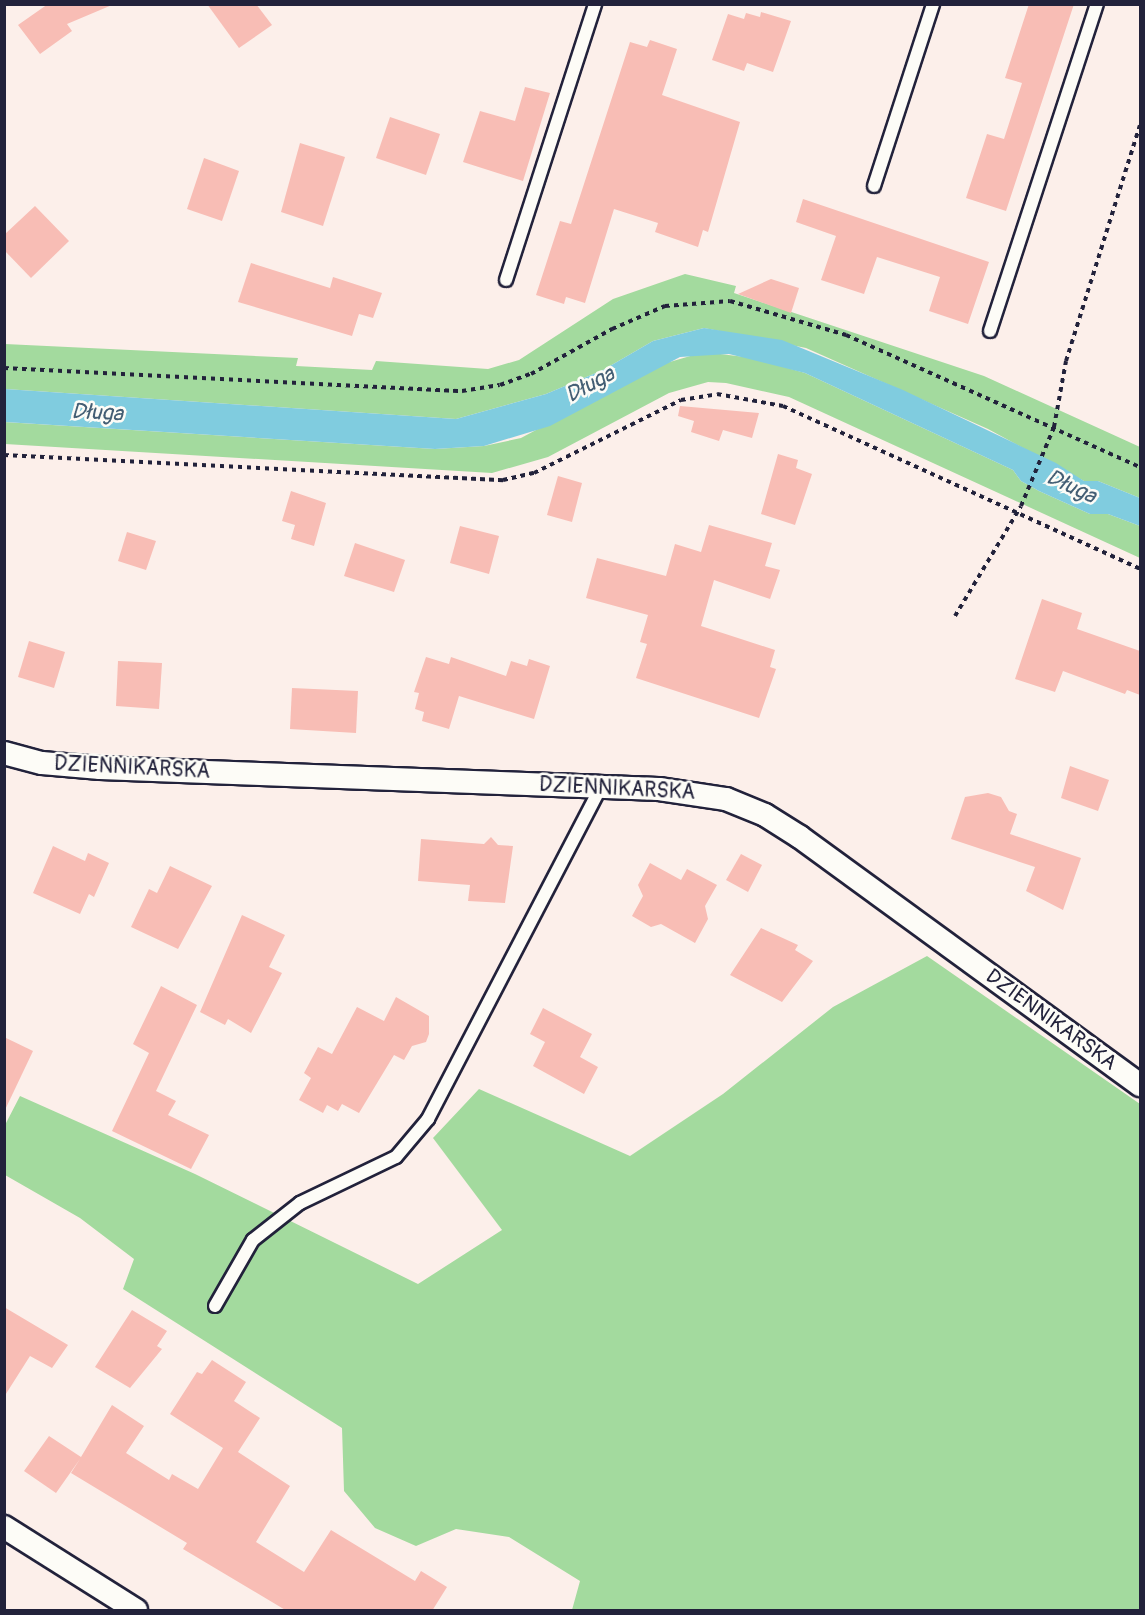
<!DOCTYPE html>
<html>
<head>
<meta charset="utf-8">
<style>
  body { margin:0 }
  #map { position:relative; width:1145px; height:1615px; overflow:hidden; background:#fcefea; font-family:Pangolin,sans-serif }
  div>[style] { position:absolute }
  .green>* { inset:0; background:#a3da9e }
  .water>* { inset:0; background:#80ccdf }
  .building>* { inset:0; background:#f8bdb5 }
  .path>* { height:4px; margin-top:-2px; transform-origin:0; background:repeating-linear-gradient(90deg,#22223b 0 4.5px,transparent 0 9px) }
  .roads { filter:drop-shadow(2px 0 #22223b) drop-shadow(-2px 0 #22223b) drop-shadow(0 2px #22223b) drop-shadow(0 -2px #22223b) }
  .service>* { height:12px; margin:-6px; padding:0 6px; transform-origin:6px; border-radius:6px; background:#fdfcf7 }
  .minor>* { height:22px; margin:-11px; padding:0 11px; transform-origin:11px; border-radius:11px; background:#fdfcf7 }
  span { translate:-50% -50%; white-space:nowrap; text-align:center; line-height:1.15; -webkit-text-stroke:5px #fdfcf7; paint-order:stroke }
  .street-label { font-size:21px; color:#22223b }
  .water-label { font-size:22px; color:#435e74; font-style:italic }
  .frame { position:absolute; inset:0; border:6px solid #22223b; pointer-events:none }
</style>
</head>
<body>
<div id="map">
  <div class="green">
    <i style="clip-path:polygon(685px 274px,736px 286px,734px 293px,984px 376px,1140px 447px,1140px 498px,1098px 481px,1084px 481px,988px 429px,806px 348px,704px 328px,653px 341px,603px 370px,546px 394px,456px 419px,5px 389px,5px 344px,298px 358px,296px 366px,372px 370px,376px 361px,488px 369px,519px 360px,613px 299px)"></i>
    <i style="clip-path:polygon(704px 352px,753px 358px,805px 373px,1013px 470px,1021px 481px,1039px 491px,1090px 514px,1108px 514px,1140px 526px,1140px 558px,789px 397px,726px 383px,708px 382px,669px 393px,548px 457px,492px 473px,5px 444px,4px 422px,435px 449px,484px 446px,521px 438px,656px 366px)"></i>
    <i style="clip-path:polygon(927px 956px,1140px 1104px,1140px 1610px,572px 1610px,580px 1581px,509px 1537px,456px 1529px,416px 1546px,375px 1528px,344px 1491px,342px 1428px,123px 1289px,134px 1259px,80px 1218px,5px 1175px,5px 1125px,20px 1096px,195px 1174px,418px 1284px,502px 1230px,433px 1138px,479px 1089px,630px 1156px,723px 1094px,833px 1007px)"></i>
  </div>
  <div class="water">
    <i style="clip-path:polygon(704px 328px,782px 340px,903px 390px,1056px 463px,1084px 481px,1098px 481px,1140px 498px,1140px 526px,1108px 514px,1090px 514px,1039px 491px,1021px 481px,1013px 470px,805px 373px,729px 354px,680px 357px,550px 426px,484px 446px,435px 449px,5px 422px,5px 389px,456px 419px,546px 394px,603px 370px,653px 341px)"></i>
  </div>
  <div class="building">
    <i style="clip-path:polygon(48px 4px,112px 4px,112px 5px,67px 24px,72px 31px,40px 54px,18px 25px)"></i>
    <i style="clip-path:polygon(207px 4px,256px 4px,272px 25px,239px 48px)"></i>
    <i style="clip-path:polygon(1029px 4px,1074px 4px,1006px 211px,966px 198px,987px 134px,1004px 139px,1022px 83px,1005px 78px)"></i>
    <i style="clip-path:polygon(761px 12px,791px 21px,773px 72px,747px 63px,744px 71px,712px 60px,728px 14px,744px 19px,746px 13px,760px 17px)"></i>
    <i style="clip-path:polygon(650px 40px,677px 49px,662px 95px,740px 122px,708px 232px,703px 230px,698px 247px,655px 232px,658px 223px,614px 209px,585px 303px,566px 297px,564px 304px,536px 295px,560px 221px,571px 224px,630px 42px,647px 47px)"></i>
    <i style="clip-path:polygon(525px 87px,550px 93px,523px 181px,463px 162px,480px 111px,515px 121px)"></i>
    <i style="clip-path:polygon(390px 117px,440px 134px,426px 175px,376px 158px)"></i>
    <i style="clip-path:polygon(300px 143px,345px 157px,323px 226px,281px 212px)"></i>
    <i style="clip-path:polygon(204px 158px,239px 171px,222px 221px,187px 209px)"></i>
    <i style="clip-path:polygon(803px 199px,989px 262px,968px 324px,929px 311px,940px 277px,877px 257px,864px 294px,821px 280px,836px 236px,796px 222px)"></i>
    <i style="clip-path:polygon(35px 206px,69px 241px,31px 278px,4px 250px,4px 235px)"></i>
    <i style="clip-path:polygon(251px 263px,330px 288px,333px 277px,382px 293px,373px 318px,359px 314px,352px 336px,238px 302px)"></i>
    <i style="clip-path:polygon(771px 279px,799px 288px,791px 313px,738px 294px)"></i>
    <i style="clip-path:polygon(680px 406px,759px 413px,752px 438px,723px 430px,719px 441px,691px 432px,694px 421px,678px 416px)"></i>
    <i style="clip-path:polygon(778px 454px,798px 460px,796px 468px,812px 474px,795px 525px,761px 514px)"></i>
    <i style="clip-path:polygon(558px 476px,582px 483px,572px 522px,547px 515px)"></i>
    <i style="clip-path:polygon(291px 491px,326px 503px,314px 546px,291px 539px,295px 525px,282px 521px)"></i>
    <i style="clip-path:polygon(709px 525px,772px 543px,765px 566px,780px 570px,770px 599px,714px 580px,701px 626px,775px 650px,770px 667px,776px 669px,759px 718px,636px 678px,647px 644px,640px 642px,648px 615px,586px 598px,597px 558px,666px 576px,675px 544px,701px 552px)"></i>
    <i style="clip-path:polygon(460px 526px,499px 536px,489px 574px,450px 563px)"></i>
    <i style="clip-path:polygon(127px 532px,156px 541px,146px 570px,118px 561px)"></i>
    <i style="clip-path:polygon(355px 543px,405px 560px,394px 592px,344px 576px)"></i>
    <i style="clip-path:polygon(1042px 599px,1082px 613px,1077px 629px,1140px 651px,1140px 695px,1127px 690px,1125px 694px,1063px 671px,1055px 692px,1015px 679px)"></i>
    <i style="clip-path:polygon(29px 641px,65px 652px,54px 688px,18px 677px)"></i>
    <i style="clip-path:polygon(426px 657px,449px 664px,451px 657px,506px 676px,511px 661px,527px 666px,529px 659px,550px 666px,534px 719px,459px 696px,449px 729px,422px 721px,424px 712px,415px 709px,419px 693px,414px 692px)"></i>
    <i style="clip-path:polygon(118px 661px,162px 663px,159px 709px,116px 706px)"></i>
    <i style="clip-path:polygon(292px 688px,358px 691px,356px 733px,290px 729px)"></i>
    <i style="clip-path:polygon(1070px 766px,1109px 780px,1098px 811px,1061px 798px)"></i>
    <i style="clip-path:polygon(988px 793px,1001px 797px,1009px 811px,1017px 814px,1010px 834px,1081px 858px,1063px 910px,1026px 891px,1035px 867px,951px 839px,965px 797px)"></i>
    <i style="clip-path:polygon(491px 837px,498px 845px,513px 846px,505px 903px,468px 901px,470px 885px,418px 881px,421px 839px,484px 844px)"></i>
    <i style="clip-path:polygon(53px 846px,85px 861px,88px 853px,109px 863px,94px 897px,89px 894px,80px 914px,33px 893px)"></i>
    <i style="clip-path:polygon(741px 854px,762px 865px,748px 892px,726px 880px)"></i>
    <i style="clip-path:polygon(650px 863px,681px 880px,687px 869px,717px 885px,705px 906px,708px 919px,695px 943px,661px 924px,651px 927px,632px 916px,643px 896px,638px 885px)"></i>
    <i style="clip-path:polygon(170px 866px,212px 886px,178px 949px,131px 927px,149px 889px,157px 893px)"></i>
    <i style="clip-path:polygon(242px 915px,285px 935px,269px 967px,282px 973px,251px 1033px,228px 1019px,225px 1025px,200px 1012px)"></i>
    <i style="clip-path:polygon(761px 928px,798px 945px,795px 950px,813px 961px,782px 1002px,730px 975px)"></i>
    <i style="clip-path:polygon(161px 986px,197px 1005px,156px 1091px,176px 1101px,168px 1115px,209px 1135px,191px 1169px,112px 1131px,149px 1053px,133px 1044px)"></i>
    <i style="clip-path:polygon(396px 997px,429px 1016px,429px 1034px,426px 1042px,412px 1046px,404px 1060px,394px 1055px,359px 1113px,342px 1104px,338px 1111px,327px 1105px,323px 1113px,299px 1100px,311px 1078px,304px 1073px,318px 1047px,332px 1054px,357px 1007px,384px 1021px)"></i>
    <i style="clip-path:polygon(543px 1008px,592px 1034px,580px 1057px,598px 1067px,584px 1094px,533px 1066px,545px 1042px,530px 1034px)"></i>
    <i style="clip-path:polygon(4px 1037px,33px 1051px,4px 1112px)"></i>
    <i style="clip-path:polygon(4px 1307px,68px 1345px,52px 1368px,30px 1356px,4px 1397px)"></i>
    <i style="clip-path:polygon(132px 1310px,167px 1331px,157px 1346px,162px 1349px,130px 1388px,95px 1367px)"></i>
    <i style="clip-path:polygon(212px 1360px,246px 1382px,234px 1401px,260px 1418px,238px 1452px,290px 1486px,256px 1542px,304px 1572px,331px 1530px,415px 1581px,421px 1571px,447px 1587px,432px 1611px,287px 1611px,183px 1549px,187px 1543px,71px 1473px,80px 1459px,56px 1493px,24px 1471px,49px 1436px,81px 1457px,112px 1405px,144px 1426px,126px 1453px,169px 1480px,172px 1474px,198px 1489px,223px 1448px,170px 1414px,197px 1372px,202px 1374px)"></i>
  </div>
  <div class="path">
    <i style="left:4px;top:368px;width:459px;rotate:2.9deg"></i>
    <i style="left:462px;top:391px;width:38px;rotate:-9deg"></i>
    <i style="left:500px;top:385px;width:33px;rotate:-20deg"></i>
    <i style="left:531px;top:374px;width:93px;rotate:-29.1deg"></i>
    <i style="left:612px;top:329px;width:58px;rotate:-23.5deg"></i>
    <i style="left:665px;top:306px;width:65px;rotate:-4.4deg"></i>
    <i style="left:730px;top:301px;width:121px;rotate:16.3deg"></i>
    <i style="left:846px;top:335px;width:322px;rotate:24.2deg"></i>
    <i style="left:4px;top:455px;width:500px;rotate:2.9deg"></i>
    <i style="left:503px;top:480px;width:32px;rotate:-13deg"></i>
    <i style="left:534px;top:473px;width:164px;rotate:-26.4deg"></i>
    <i style="left:681px;top:400px;width:36px;rotate:-9deg"></i>
    <i style="left:717px;top:394px;width:67px;rotate:10.3deg"></i>
    <i style="left:783px;top:406px;width:392px;rotate:24.5deg"></i>
    <i style="left:955px;top:616px;width:128px;rotate:-59deg"></i>
    <i style="left:1021px;top:506px;width:86px;rotate:-67.3deg"></i>
    <i style="left:1054px;top:427px;width:67px;rotate:-79.7deg"></i>
    <i style="left:1066px;top:361px;width:247px;rotate:-72.6deg"></i>
  </div>
  <div class="roads">
    <div class="service">
      <i style="left:874px;top:186px;width:191px;rotate:-72deg"></i>
      <i style="left:506px;top:280px;width:290px;rotate:-72.1deg"></i>
      <i style="left:990px;top:331px;width:344px;rotate:-71.9deg"></i>
      <i style="left:215px;top:1306px;width:76px;rotate:-60.1deg"></i>
      <i style="left:253px;top:1240px;width:60px;rotate:-38.2deg"></i>
      <i style="left:300px;top:1203px;width:106px;rotate:-25.6deg"></i>
      <i style="left:396px;top:1157px;width:50px;rotate:-49.9deg"></i>
      <i style="left:428px;top:1119px;width:374px;rotate:-62.5deg"></i>
    </div>
    <div class="minor">
      <i style="left:4px;top:753px;width:39px;rotate:15deg"></i>
      <i style="left:42px;top:763px;width:58px;rotate:4.9deg"></i>
      <i style="left:100px;top:768px;width:559px;rotate:2.15deg"></i>
      <i style="left:659px;top:789px;width:68px;rotate:8.5deg"></i>
      <i style="left:726px;top:799px;width:42px;rotate:22.3deg"></i>
      <i style="left:765px;top:815px;width:41px;rotate:32.2deg"></i>
      <i style="left:800px;top:837px;width:421px;rotate:36.1deg"></i>
      <i style="left:4px;top:1527px;width:156px;rotate:32.2deg"></i>
    </div>
  </div>
  <div class="street-label">
    <span style="left:132px;top:768px;rotate:3deg">DZIENNIKARSKA</span>
    <span style="left:617px;top:789px;rotate:3deg">DZIENNIKARSKA</span>
    <span style="left:1051px;top:1020px;rotate:36deg">DZIENNIKARSKA</span>
  </div>
  <div class="water-label">
    <span style="left:590px;top:385px;rotate:-28deg">Długa</span>
    <span style="left:97px;top:413px;rotate:3deg">Długa</span>
    <span style="left:1071px;top:487px;rotate:25deg">Długa</span>
  </div>
  <div class="frame"></div>
</div>
</body>
</html>
